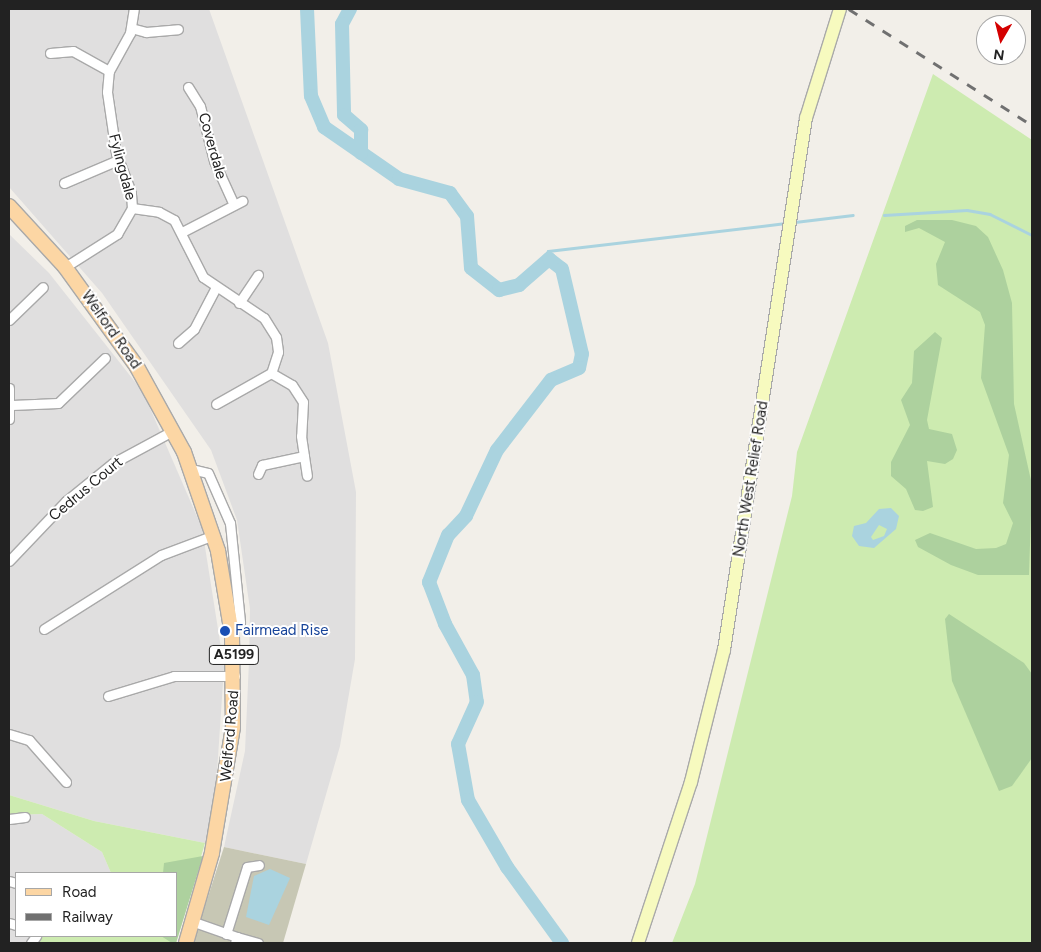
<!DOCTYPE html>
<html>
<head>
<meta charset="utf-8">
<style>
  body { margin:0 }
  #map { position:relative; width:1041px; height:952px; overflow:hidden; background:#f2efe9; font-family:Figtree,sans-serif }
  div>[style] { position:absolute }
  .residential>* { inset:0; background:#e0dfdf }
  .construction>* { inset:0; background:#c7c7b4 }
  .grass>* { inset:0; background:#cdebb0 }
  .forest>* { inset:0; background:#add19e }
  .water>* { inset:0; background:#aad3df }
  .stream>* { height:2.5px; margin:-1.25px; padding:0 1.25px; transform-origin:1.25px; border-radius:1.25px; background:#aad3df }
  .river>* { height:14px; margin:-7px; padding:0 7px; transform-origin:7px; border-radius:7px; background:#aad3df }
  .roads { filter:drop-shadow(1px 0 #a9a9a9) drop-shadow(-1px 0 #a9a9a9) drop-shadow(0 1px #a9a9a9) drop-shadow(0 -1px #a9a9a9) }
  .street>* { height:9px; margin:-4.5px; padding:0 4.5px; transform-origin:4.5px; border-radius:4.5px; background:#fff }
  .secondary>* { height:12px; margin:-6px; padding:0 6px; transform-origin:6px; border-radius:6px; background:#f7fabf }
  .primary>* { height:14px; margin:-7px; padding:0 7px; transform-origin:7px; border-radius:7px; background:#fcd6a4 }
  .rail>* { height:2.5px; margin-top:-1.25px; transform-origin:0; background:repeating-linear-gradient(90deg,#707070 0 10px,transparent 0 20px) }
  .dots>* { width:14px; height:14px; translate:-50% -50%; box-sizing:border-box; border:2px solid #fff; border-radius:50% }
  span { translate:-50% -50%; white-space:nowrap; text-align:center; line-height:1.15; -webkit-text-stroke:4px #fff; paint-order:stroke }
  .shield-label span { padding:1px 4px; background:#fff; border:1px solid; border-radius:4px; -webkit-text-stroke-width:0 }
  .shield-label { font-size:14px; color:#222; font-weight:700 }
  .street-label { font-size:15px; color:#222 }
  .transit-label { font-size:15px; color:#164399 }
  .left { translate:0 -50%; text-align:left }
  .frame { position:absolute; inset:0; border:10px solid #222; pointer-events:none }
  .legend { position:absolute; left:15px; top:872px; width:162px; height:65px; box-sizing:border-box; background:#fff; border:1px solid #a7a7a7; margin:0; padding:6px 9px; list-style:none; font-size:15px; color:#222 }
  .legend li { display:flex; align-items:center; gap:10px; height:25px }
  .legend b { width:25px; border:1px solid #a7a7a7 }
  .north { position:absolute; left:976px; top:15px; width:50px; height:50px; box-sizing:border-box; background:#fff; border:1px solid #a7a7a7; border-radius:50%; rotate:188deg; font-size:14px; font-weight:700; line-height:20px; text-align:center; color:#222 }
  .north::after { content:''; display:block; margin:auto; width:18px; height:22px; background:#d40000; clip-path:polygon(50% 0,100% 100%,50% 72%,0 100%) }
</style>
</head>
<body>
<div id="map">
  <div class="residential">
    <i style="clip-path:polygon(9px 9px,209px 9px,328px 343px,356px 492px,355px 659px,340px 746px,306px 864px,224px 847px,245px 751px,249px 661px,250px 609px,237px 520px,211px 450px,102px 293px,9px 187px)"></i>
    <i style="clip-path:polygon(9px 234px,49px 273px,143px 392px,202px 528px,224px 667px,216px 787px,205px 843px,94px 821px,9px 795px)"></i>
    <i style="clip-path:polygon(42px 814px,102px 852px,111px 873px,16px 873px,16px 936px,43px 936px,38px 943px,9px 943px,9px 815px)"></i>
  </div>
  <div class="construction">
    <i style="clip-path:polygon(224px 847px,306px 864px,283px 943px,193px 943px)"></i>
  </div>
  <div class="grass">
    <i style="clip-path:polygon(933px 74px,1032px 140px,1032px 943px,672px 943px,695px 884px,792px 496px,797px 452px)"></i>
    <i style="clip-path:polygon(9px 795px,94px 821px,205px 843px,176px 943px,38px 943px,43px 936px,176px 936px,176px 873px,111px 873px,102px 852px,42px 814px,9px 815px)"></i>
  </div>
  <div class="forest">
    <i style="clip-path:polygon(917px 220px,952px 220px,976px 226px,988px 237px,1003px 270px,1012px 303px,1014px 404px,1032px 485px,1029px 575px,978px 575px,951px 565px,918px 547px,915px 540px,930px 533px,976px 549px,996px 548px,1006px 544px,1013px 523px,1003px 503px,1009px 455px,981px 378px,985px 325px,980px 312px,938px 285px,936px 264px,945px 242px,919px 228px,905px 232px,905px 226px)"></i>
    <i style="clip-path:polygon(935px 332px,942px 338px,927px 420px,929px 429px,952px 434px,957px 450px,953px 459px,945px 464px,927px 461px,933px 507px,923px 511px,915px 510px,906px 489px,891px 476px,891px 462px,910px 425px,901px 400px,912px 383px,914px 351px)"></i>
    <i style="clip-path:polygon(949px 614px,1024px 663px,1032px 674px,1032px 758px,1012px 786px,999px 791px,952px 681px,945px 619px)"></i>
    <i style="clip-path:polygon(203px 856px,176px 943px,172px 943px,161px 936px,176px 936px,176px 873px,163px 873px,164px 863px)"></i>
  </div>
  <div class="water">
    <i style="clip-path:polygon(evenodd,891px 508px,899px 516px,896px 529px,874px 548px,859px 546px,852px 536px,854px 526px,866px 523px,879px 509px,891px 508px,879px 525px,887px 529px,884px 536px,873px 540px,871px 537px,879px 525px)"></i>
    <i style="clip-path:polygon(270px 869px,290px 878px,269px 925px,246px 917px,254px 876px)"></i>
  </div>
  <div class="stream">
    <i style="left:884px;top:215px;width:83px;rotate:-3.4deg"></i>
    <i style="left:967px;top:210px;width:23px;rotate:10deg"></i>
    <i style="left:990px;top:214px;width:47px;rotate:26.6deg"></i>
    <i style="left:795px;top:222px;width:58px;rotate:-6.9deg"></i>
    <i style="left:540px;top:263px;width:14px;rotate:-56deg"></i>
    <i style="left:548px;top:251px;width:239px;rotate:-6.7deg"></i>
  </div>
  <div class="river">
    <i style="left:307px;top:9px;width:87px;rotate:87.4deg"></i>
    <i style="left:311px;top:96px;width:34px;rotate:67deg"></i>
    <i style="left:324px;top:127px;width:91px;rotate:34.7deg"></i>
    <i style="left:399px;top:179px;width:53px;rotate:15.4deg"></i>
    <i style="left:450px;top:193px;width:29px;rotate:54deg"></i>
    <i style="left:467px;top:216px;width:52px;rotate:85.6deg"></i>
    <i style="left:471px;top:268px;width:36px;rotate:38deg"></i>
    <i style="left:499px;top:290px;width:21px;rotate:-14deg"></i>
    <i style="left:519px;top:285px;width:40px;rotate:-41deg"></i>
    <i style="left:549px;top:259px;width:16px;rotate:38deg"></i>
    <i style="left:562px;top:269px;width:87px;rotate:76.8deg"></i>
    <i style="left:582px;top:354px;width:14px;rotate:102deg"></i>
    <i style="left:579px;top:368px;width:30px;rotate:157deg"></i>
    <i style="left:551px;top:380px;width:88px;rotate:127.6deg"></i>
    <i style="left:497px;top:450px;width:73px;rotate:115.2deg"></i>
    <i style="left:466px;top:516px;width:26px;rotate:133deg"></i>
    <i style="left:448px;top:535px;width:51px;rotate:112deg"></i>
    <i style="left:429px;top:582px;width:45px;rotate:69.1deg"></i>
    <i style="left:445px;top:624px;width:58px;rotate:61.2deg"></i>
    <i style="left:473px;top:675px;width:27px;rotate:82deg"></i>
    <i style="left:477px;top:702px;width:46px;rotate:114.3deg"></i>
    <i style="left:458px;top:744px;width:57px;rotate:79.9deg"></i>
    <i style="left:468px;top:800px;width:78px;rotate:59.8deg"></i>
    <i style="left:507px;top:867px;width:94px;rotate:54.1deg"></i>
    <i style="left:350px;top:9px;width:17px;rotate:118deg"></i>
    <i style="left:342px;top:24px;width:91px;rotate:88.7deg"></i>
    <i style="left:344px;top:115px;width:23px;rotate:41deg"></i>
    <i style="left:361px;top:130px;width:23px;rotate:90deg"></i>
  </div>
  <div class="roads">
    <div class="street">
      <i style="left:131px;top:28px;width:16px;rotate:15deg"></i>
      <i style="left:146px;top:32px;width:32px;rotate:-5deg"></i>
      <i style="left:50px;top:53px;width:23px;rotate:-5deg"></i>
      <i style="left:73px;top:51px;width:41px;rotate:29.1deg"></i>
      <i style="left:188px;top:87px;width:22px;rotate:58deg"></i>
      <i style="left:200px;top:106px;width:57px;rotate:75.7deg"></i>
      <i style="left:214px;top:161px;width:48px;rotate:65.6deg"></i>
      <i style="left:64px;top:183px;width:59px;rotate:-23.1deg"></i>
      <i style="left:132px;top:208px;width:27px;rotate:8deg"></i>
      <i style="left:159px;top:212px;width:17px;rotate:28deg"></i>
      <i style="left:174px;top:220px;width:64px;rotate:63deg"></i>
      <i style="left:203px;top:277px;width:73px;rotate:33.9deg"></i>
      <i style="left:264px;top:318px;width:22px;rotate:58deg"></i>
      <i style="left:276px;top:337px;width:15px;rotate:82deg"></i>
      <i style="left:278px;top:352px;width:22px;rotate:108deg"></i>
      <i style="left:271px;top:373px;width:63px;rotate:150.6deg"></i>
      <i style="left:182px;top:232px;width:68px;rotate:-27.3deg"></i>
      <i style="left:65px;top:267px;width:62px;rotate:-32.4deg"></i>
      <i style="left:117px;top:234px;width:30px;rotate:-60deg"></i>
      <i style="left:132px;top:208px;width:16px;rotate:-94deg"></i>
      <i style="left:131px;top:192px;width:42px;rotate:-111deg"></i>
      <i style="left:116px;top:153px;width:62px;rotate:-98.4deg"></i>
      <i style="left:107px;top:92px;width:21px;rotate:-85deg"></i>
      <i style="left:109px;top:71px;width:43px;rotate:-61.1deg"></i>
      <i style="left:130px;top:33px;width:24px;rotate:-81deg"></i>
      <i style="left:239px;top:303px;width:34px;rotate:-56deg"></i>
      <i style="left:9px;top:320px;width:47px;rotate:-44.1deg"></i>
      <i style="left:178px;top:343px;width:21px;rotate:-41deg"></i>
      <i style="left:194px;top:329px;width:45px;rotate:-62.3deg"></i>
      <i style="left:271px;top:373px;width:24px;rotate:30deg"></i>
      <i style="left:292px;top:385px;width:20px;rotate:57deg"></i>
      <i style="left:303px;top:402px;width:34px;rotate:93deg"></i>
      <i style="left:301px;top:436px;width:40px;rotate:81.5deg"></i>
      <i style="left:9px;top:388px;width:31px;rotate:90deg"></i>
      <i style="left:12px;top:405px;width:46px;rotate:-2.5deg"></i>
      <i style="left:58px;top:403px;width:65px;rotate:-43.8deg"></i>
      <i style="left:191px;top:469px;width:17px;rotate:13deg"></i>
      <i style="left:208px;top:473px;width:55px;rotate:66.3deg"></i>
      <i style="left:230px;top:523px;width:100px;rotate:84.2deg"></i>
      <i style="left:258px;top:474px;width:10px;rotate:-66deg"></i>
      <i style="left:262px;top:465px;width:43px;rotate:-12.1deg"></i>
      <i style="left:9px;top:561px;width:83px;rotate:-46.5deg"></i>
      <i style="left:66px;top:501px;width:60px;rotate:-39deg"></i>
      <i style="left:113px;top:463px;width:69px;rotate:-28.4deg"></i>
      <i style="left:44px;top:629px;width:138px;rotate:-32.3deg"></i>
      <i style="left:161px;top:555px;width:57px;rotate:-20.7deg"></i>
      <i style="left:108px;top:696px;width:69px;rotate:-16.9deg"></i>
      <i style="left:174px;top:676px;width:61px"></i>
      <i style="left:9px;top:734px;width:21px;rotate:17deg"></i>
      <i style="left:29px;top:740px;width:56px;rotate:48.6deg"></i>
      <i style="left:9px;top:819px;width:16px;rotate:-7deg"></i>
      <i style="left:9px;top:881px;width:7px;rotate:16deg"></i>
      <i style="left:194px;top:922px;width:46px;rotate:19.2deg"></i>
      <i style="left:237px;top:937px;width:6px;rotate:108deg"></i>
      <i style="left:9px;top:923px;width:7px;rotate:16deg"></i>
      <i style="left:226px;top:934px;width:70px;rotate:-72.6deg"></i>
      <i style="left:247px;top:867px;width:12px;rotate:-9deg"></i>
      <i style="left:237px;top:937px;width:22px;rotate:16deg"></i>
      <i style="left:31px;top:943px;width:9px;rotate:-54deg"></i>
    </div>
    <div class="secondary">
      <i style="left:638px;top:943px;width:169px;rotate:-71.8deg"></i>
      <i style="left:691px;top:782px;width:136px;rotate:-76deg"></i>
      <i style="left:724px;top:650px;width:538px;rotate:-81.24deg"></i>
      <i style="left:806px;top:118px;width:114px;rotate:-72.7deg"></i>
    </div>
    <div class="primary">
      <i style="left:9px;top:206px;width:83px;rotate:47.4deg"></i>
      <i style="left:65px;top:267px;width:123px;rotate:54.2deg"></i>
      <i style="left:137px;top:367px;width:97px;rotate:61.1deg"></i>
      <i style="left:184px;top:452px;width:105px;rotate:71deg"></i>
      <i style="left:218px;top:551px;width:85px;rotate:80.5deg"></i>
      <i style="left:232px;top:635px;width:92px;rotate:89.4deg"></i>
      <i style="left:233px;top:727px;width:128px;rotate:99.5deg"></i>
      <i style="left:212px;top:853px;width:94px;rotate:106.1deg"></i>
    </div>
  </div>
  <div class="rail">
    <i style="left:849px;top:9px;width:217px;rotate:32.4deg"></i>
  </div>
  <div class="dots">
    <i style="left:225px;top:631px;background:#1a4fb4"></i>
  </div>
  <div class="shield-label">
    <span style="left:234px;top:655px">A5199</span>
  </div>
  <div class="street-label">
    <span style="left:212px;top:146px;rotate:74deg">Coverdale</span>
    <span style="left:122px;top:167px;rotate:75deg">Fylingdale</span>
    <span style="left:111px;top:330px;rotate:55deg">Welford Road</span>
    <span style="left:751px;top:479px;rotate:-81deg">North West Relief Road</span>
    <span style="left:86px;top:489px;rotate:-40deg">Cedrus Court</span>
    <span style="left:230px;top:736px;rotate:-85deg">Welford Road</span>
  </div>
  <div class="transit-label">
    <span class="left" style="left:235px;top:631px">Fairmead Rise</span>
  </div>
  <div class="frame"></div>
  <ul class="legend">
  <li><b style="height:6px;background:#fcd6a4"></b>Road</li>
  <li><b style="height:6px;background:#707070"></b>Railway</li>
  </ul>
  <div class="north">N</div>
</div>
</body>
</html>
